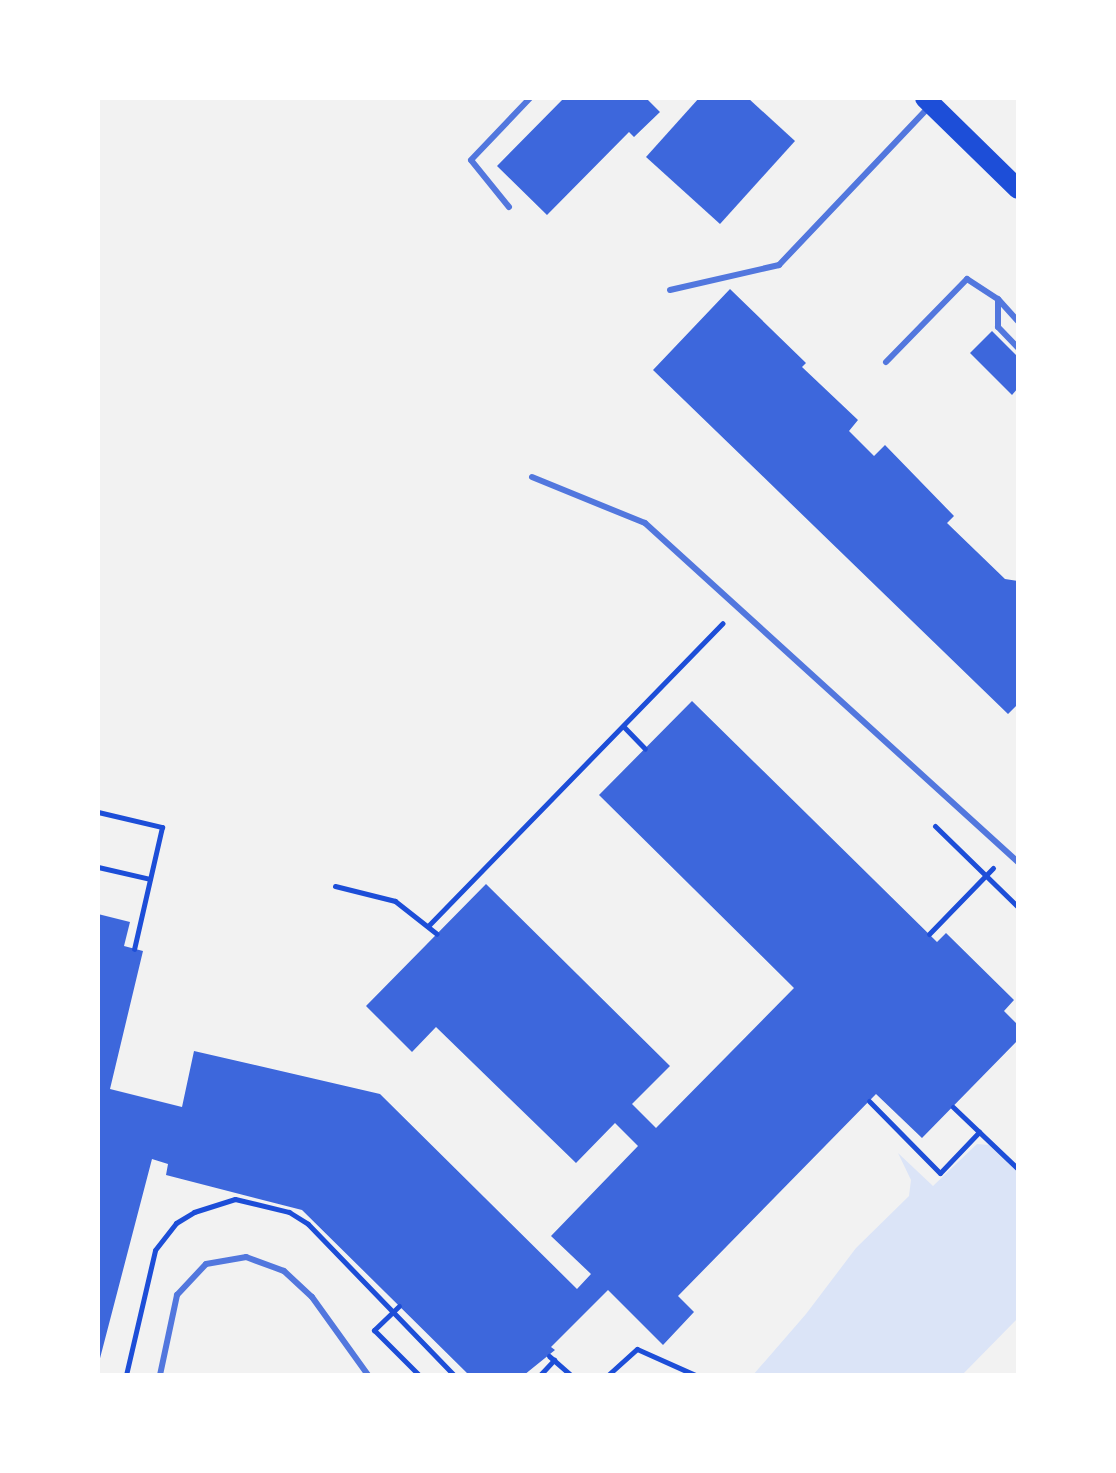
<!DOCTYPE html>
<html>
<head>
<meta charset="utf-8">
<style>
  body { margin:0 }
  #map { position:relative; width:1116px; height:1473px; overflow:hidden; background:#f2f2f2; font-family:"Fira Sans Condensed",sans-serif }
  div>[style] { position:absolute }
  .green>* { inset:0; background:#dbe4f7 }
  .building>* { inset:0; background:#3d67dc }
  .path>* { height:5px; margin:-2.5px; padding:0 2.5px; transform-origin:2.5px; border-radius:2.5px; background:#1d4ed8 }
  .service>* { height:6px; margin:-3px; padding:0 3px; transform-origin:3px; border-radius:3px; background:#5277de }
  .primary>* { height:20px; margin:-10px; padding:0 10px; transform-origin:10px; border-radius:10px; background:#1d4ed8 }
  span { translate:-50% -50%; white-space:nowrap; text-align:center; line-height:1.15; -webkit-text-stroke:6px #fff; paint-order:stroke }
  .frame { position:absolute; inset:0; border:100px solid #fff; pointer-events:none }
</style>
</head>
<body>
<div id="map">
  <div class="green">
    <i style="clip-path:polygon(977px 1144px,989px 1145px,1018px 1173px,1018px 1318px,962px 1375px,753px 1375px,806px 1314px,856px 1248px,909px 1196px,911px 1180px,898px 1153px,933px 1186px)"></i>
  </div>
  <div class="building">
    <i style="clip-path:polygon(564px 98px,646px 98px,660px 112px,634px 137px,629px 132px,547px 215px,497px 166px)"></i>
    <i style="clip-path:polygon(699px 98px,748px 98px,795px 141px,720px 224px,646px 157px)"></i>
    <i style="clip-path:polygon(730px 289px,806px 363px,802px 367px,858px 420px,849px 431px,874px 456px,885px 445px,954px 516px,947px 523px,1005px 579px,1018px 581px,1018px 704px,1008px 714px,653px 370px)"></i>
    <i style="clip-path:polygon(992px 331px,1018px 357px,1018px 388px,1012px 395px,970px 353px)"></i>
    <i style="clip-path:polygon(692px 701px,937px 942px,946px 933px,1014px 1000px,1004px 1011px,1018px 1025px,1018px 1040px,922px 1138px,876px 1094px,678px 1296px,694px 1312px,663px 1345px,608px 1290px,551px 1347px,555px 1350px,524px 1375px,469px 1375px,302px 1210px,166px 1175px,168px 1164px,152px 1159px,98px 1366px,98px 914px,130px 922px,124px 946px,143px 951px,110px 1089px,182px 1107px,194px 1051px,380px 1094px,577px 1289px,591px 1274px,551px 1236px,638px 1146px,615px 1123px,576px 1163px,436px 1027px,412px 1052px,366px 1006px,486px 884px,670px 1066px,632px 1104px,656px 1128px,794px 988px,599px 795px)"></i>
  </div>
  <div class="path">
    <i style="left:624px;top:727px;width:30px;rotate:46deg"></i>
    <i style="left:98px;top:812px;width:66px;rotate:13.2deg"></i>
    <i style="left:162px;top:827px;width:125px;rotate:102.9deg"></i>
    <i style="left:935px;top:826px;width:116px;rotate:44.3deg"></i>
    <i style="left:98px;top:867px;width:53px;rotate:13deg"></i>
    <i style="left:335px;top:886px;width:62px;rotate:14deg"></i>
    <i style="left:395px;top:901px;width:53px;rotate:38.2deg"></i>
    <i style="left:429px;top:925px;width:421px;rotate:-45.8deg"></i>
    <i style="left:929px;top:934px;width:92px;rotate:-45.9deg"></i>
    <i style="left:869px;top:1101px;width:101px;rotate:45.4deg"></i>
    <i style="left:940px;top:1173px;width:57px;rotate:-46.4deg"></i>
    <i style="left:953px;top:1107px;width:90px;rotate:43.6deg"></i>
    <i style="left:399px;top:1306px;width:35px;rotate:136deg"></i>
    <i style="left:374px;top:1330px;width:64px;rotate:45deg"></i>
    <i style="left:549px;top:1356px;width:29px;rotate:41deg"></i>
    <i style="left:126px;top:1375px;width:128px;rotate:-76.9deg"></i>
    <i style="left:155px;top:1250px;width:34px;rotate:-52deg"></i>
    <i style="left:176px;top:1223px;width:21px;rotate:-31deg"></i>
    <i style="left:194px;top:1212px;width:43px;rotate:-17.6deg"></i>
    <i style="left:235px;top:1199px;width:56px;rotate:13.5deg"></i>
    <i style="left:289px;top:1212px;width:22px;rotate:32deg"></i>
    <i style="left:308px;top:1224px;width:210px;rotate:46deg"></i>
    <i style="left:540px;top:1375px;width:21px;rotate:-47deg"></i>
    <i style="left:608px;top:1375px;width:39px;rotate:-42deg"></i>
    <i style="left:637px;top:1349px;width:64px;rotate:24.1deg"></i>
  </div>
  <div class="service">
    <i style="left:509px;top:207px;width:60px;rotate:-129deg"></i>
    <i style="left:471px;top:160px;width:86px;rotate:-46.4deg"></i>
    <i style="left:670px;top:290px;width:112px;rotate:-12.9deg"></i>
    <i style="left:779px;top:265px;width:218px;rotate:-46.5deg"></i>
    <i style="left:998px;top:300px;width:27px;rotate:90deg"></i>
    <i style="left:998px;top:327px;width:29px;rotate:46deg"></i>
    <i style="left:886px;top:362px;width:116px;rotate:-45.7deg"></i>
    <i style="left:967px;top:279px;width:37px;rotate:33deg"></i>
    <i style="left:998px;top:299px;width:30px;rotate:48deg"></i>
    <i style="left:532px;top:477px;width:122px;rotate:22.2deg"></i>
    <i style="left:645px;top:523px;width:504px;rotate:42.27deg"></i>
    <i style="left:160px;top:1375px;width:82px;rotate:-78deg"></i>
    <i style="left:177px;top:1295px;width:42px;rotate:-46.9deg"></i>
    <i style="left:206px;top:1264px;width:41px;rotate:-9.9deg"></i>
    <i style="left:246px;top:1257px;width:40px;rotate:20.2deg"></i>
    <i style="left:284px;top:1271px;width:38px;rotate:43deg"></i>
    <i style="left:312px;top:1297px;width:96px;rotate:54.3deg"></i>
  </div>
  <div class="primary">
    <i style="left:925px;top:98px;width:130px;rotate:44.4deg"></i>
  </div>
  <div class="frame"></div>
</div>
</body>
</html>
